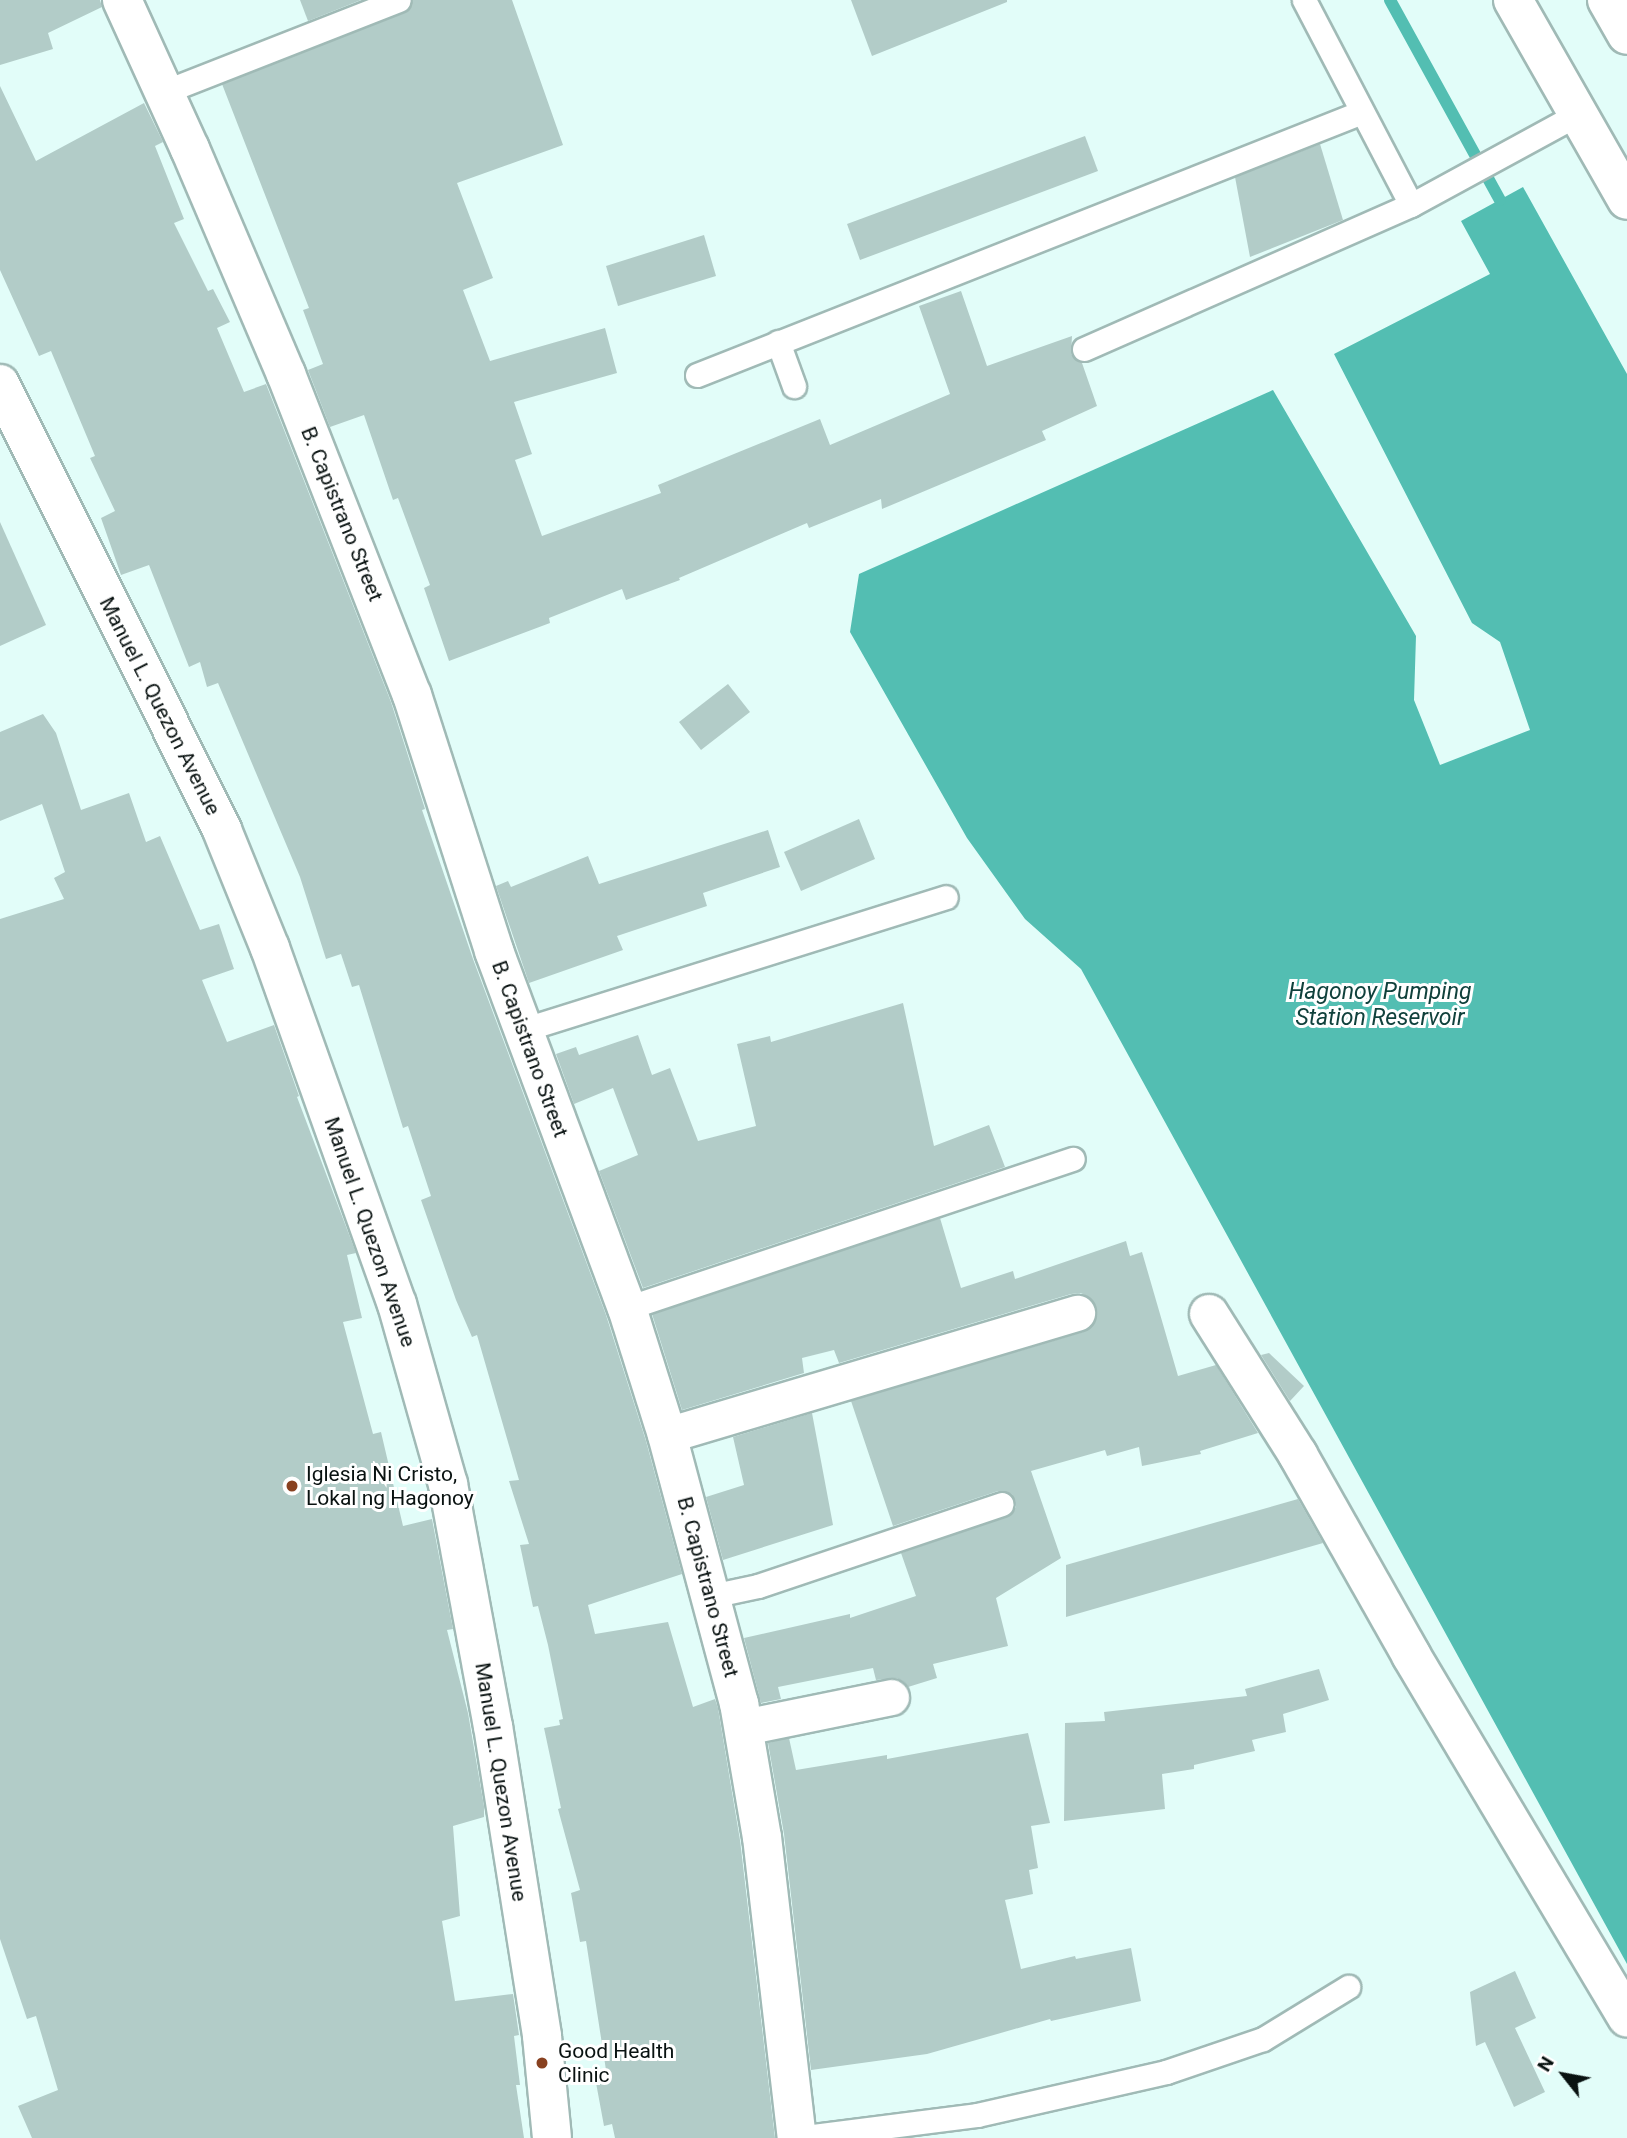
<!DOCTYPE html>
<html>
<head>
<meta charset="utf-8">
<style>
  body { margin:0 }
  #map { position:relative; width:1627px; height:2138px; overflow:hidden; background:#e2fdf9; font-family:Roboto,sans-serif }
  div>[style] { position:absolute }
  .water>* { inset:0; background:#53beb2 }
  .stream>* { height:12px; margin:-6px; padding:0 6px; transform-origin:6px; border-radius:6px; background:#53beb2 }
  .building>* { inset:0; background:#b2ccc8 }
  .roads { filter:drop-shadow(2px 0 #a0bab6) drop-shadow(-2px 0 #a0bab6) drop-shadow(0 2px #a0bab6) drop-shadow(0 -2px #a0bab6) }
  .service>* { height:23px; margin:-11.5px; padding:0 11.5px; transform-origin:11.5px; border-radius:11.5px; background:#fff }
  .pedestrian>* { height:35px; margin:-17.5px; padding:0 17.5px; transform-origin:17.5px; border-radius:17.5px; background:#fff }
  .minor>* { height:38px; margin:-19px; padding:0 19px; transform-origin:19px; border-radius:19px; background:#fff }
  .secondary>* { height:38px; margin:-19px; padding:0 19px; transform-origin:19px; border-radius:19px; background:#fff }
  .primary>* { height:38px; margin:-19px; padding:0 19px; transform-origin:19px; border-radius:19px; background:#fff }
  .dots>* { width:19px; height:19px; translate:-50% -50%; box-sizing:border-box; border:4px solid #fff; border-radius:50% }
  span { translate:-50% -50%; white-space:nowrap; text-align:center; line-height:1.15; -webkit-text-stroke:6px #fff; paint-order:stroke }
  .street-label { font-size:21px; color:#091211 }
  .poi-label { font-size:21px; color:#091211 }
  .left { translate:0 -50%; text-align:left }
  .water-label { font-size:23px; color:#10413c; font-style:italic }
  .north { position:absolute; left:1529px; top:2040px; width:70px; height:70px; -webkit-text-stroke:5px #fff; paint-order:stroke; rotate:301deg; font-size:19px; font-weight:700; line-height:28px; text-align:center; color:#091211 }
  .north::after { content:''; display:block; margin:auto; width:24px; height:32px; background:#091211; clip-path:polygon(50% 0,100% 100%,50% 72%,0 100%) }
</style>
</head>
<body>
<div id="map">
  <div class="water">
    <i style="clip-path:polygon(1523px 187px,1627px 374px,1627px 1964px,1081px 969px,1025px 919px,967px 838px,850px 632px,859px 574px,1273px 390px,1416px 636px,1414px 700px,1440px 765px,1530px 730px,1500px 642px,1472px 623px,1334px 354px,1490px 274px,1461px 221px)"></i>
  </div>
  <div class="stream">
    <i style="left:1390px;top:0;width:228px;rotate:61.2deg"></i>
  </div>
  <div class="building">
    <i style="clip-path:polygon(0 0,100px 0,102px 7px,48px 33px,53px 49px,0 65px)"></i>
    <i style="clip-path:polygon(300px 0,361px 0,308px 21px)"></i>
    <i style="clip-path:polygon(413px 0,512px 0,563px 145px,457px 183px,493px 278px,463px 290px,490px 361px,605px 328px,617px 373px,514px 402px,532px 454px,515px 460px,542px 536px,661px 493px,658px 485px,820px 419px,830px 445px,950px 394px,919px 306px,961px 291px,987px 366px,1072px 336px,1071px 354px,1082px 363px,1097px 406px,1042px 431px,1046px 440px,882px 509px,881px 499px,809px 528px,807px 523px,679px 578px,680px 580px,626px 600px,622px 589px,549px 618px,550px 623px,449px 661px,424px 588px,430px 585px,398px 498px,393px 500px,364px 415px,330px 427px,308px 370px,323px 364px,303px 310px,309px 308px,222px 84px,404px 13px,410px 8px)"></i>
    <i style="clip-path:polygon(851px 0,1007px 0,1007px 2px,872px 56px)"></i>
    <i style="clip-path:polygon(0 86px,36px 161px,144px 103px,163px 142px,155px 146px,184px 219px,174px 223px,208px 291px,213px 289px,230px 322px,217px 328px,244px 392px,266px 384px,391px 702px,425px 809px,422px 810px,473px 959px,606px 1315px,646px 1441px,682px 1574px,588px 1605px,595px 1634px,668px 1622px,693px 1707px,715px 1699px,718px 1708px,740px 1840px,775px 2138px,615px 2138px,612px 2124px,604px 2126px,594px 2072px,606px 2070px,586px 1941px,580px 1942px,571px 1893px,580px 1890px,558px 1809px,561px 1808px,544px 1728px,560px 1725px,559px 1720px,563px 1719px,548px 1645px,538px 1606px,533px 1607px,520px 1545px,529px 1544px,509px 1481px,519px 1480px,477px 1335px,472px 1337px,456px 1300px,421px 1200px,431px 1196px,408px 1126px,403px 1128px,359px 985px,352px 987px,341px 954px,326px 959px,300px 877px,218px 683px,207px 687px,200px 662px,189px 667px,149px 565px,121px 575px,101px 518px,115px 511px,90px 458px,95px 456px,51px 351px,39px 356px,0 270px)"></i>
    <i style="clip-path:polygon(1085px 136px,1098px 171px,860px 260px,847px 224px)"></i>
    <i style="clip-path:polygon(1320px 144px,1343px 220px,1250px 257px,1235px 177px)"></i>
    <i style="clip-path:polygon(704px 235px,716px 276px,618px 306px,606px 266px)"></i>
    <i style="clip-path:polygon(0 522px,46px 625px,0 646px)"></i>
    <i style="clip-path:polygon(728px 684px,750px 712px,701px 750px,679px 722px)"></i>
    <i style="clip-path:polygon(43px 714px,56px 733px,81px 810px,129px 793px,146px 842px,160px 836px,200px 930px,219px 924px,234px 969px,202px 980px,227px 1042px,274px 1025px,299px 1096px,297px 1097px,356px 1253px,347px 1255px,362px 1318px,343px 1322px,373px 1434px,381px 1432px,403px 1526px,432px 1519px,453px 1629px,447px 1630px,468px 1713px,484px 1806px,484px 1817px,453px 1826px,460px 1916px,442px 1921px,455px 2001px,513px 1994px,519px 2035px,514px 2036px,520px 2085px,516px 2085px,524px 2138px,32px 2138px,18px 2106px,58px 2090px,36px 2016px,27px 2019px,0 1939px,0 919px,64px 899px,54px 878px,65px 872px,42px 804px,0 821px,0 732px)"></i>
    <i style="clip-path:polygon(859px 819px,875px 859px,801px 891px,784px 852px)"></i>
    <i style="clip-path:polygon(768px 830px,780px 867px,703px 893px,707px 906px,617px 936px,623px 950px,529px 983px,496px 886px,508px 881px,511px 887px,588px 856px,599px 884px)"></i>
    <i style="clip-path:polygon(903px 1003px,934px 1146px,989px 1125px,1005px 1167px,643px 1288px,599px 1171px,638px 1155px,613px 1088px,574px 1104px,556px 1054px,576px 1047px,579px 1055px,638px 1035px,652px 1075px,670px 1068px,698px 1141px,756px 1126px,737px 1044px,770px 1036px,771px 1042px)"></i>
    <i style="clip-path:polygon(940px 1218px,961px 1288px,1013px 1271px,1015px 1279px,1126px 1241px,1130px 1256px,1142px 1252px,1178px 1376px,1216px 1365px,1258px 1433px,1200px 1451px,1201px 1454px,1142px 1466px,1139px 1447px,1107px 1456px,1105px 1450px,1031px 1471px,1061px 1558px,996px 1598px,1008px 1646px,933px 1664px,937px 1678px,908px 1687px,897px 1678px,876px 1680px,873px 1668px,778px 1687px,781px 1699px,761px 1703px,744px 1638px,850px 1614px,850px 1618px,916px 1596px,901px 1553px,1006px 1517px,1016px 1507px,1012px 1494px,998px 1491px,893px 1526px,851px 1401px,1083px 1332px,1092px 1326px,1096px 1308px,1090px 1298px,1081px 1293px,1071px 1294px,839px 1363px,834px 1350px,802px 1358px,804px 1373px,682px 1410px,652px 1314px)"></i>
    <i style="clip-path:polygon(1269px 1353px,1304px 1386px,1290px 1401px,1261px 1355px)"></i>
    <i style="clip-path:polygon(812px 1413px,833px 1525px,723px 1560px,706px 1497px,744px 1485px,733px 1437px)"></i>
    <i style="clip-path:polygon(1298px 1499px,1323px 1543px,1066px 1617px,1066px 1565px)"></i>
    <i style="clip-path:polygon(1319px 1669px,1329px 1700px,1283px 1714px,1286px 1732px,1252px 1740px,1255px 1751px,1194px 1765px,1194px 1769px,1162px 1774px,1165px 1809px,1064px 1821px,1065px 1723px,1105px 1721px,1104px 1712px,1247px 1696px,1245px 1689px)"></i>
    <i style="clip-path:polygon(1028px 1733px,1050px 1823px,1031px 1826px,1038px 1868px,1029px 1870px,1033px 1894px,1005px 1900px,1021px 1969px,1075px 1956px,1076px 1959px,1131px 1948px,1141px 2001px,1051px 2021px,1050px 2019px,927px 2054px,811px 2070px,784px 1834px,768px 1743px,789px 1738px,796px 1770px,887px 1755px,887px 1759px)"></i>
    <i style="clip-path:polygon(1515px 1971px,1536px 2018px,1515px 2028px,1545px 2092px,1514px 2107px,1485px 2042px,1476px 2046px,1470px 1992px)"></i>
  </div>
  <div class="roads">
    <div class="service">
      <i style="left:1304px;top:0;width:231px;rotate:62.4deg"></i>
      <i style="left:164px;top:92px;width:252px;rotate:-21.4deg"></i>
      <i style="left:778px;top:342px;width:47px;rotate:70deg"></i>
      <i style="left:1084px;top:349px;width:357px;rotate:-23.8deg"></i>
      <i style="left:1411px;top:205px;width:190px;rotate:-28.6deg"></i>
      <i style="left:697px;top:375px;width:715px;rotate:-21.58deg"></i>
      <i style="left:522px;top:1030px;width:444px;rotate:-17.4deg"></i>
      <i style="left:627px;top:1308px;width:470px;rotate:-18.5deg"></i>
      <i style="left:711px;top:1596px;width:48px;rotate:-12deg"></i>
      <i style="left:758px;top:1586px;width:257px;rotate:-18.6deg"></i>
      <i style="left:797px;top:2138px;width:181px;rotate:-7.3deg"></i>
      <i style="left:977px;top:2115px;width:194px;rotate:-12.8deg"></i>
      <i style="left:1166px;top:2072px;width:102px;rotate:-18.8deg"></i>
      <i style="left:1263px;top:2039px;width:100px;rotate:-31.5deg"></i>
    </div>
    <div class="pedestrian">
      <i style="left:667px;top:1435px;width:428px;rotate:-16.6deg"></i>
      <i style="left:744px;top:1727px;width:150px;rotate:-11.5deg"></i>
    </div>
    <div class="minor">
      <i style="left:122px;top:0;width:164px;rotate:65.5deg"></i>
      <i style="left:190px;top:149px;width:245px;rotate:66.9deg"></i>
      <i style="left:286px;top:374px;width:345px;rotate:68.6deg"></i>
      <i style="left:412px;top:695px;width:269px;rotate:72.2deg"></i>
      <i style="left:494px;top:951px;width:381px;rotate:69.6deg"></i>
      <i style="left:627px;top:1308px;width:133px;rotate:72.5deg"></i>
      <i style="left:667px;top:1435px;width:278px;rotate:75deg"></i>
      <i style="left:739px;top:1703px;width:136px;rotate:80.3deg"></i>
      <i style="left:762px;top:1837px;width:303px;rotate:83.4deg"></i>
      <i style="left:1209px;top:1314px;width:167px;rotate:57.7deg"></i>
      <i style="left:1298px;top:1455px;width:230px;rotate:60.5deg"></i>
      <i style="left:1411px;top:1655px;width:422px;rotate:59.2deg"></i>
    </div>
    <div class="secondary">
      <i style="left:0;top:384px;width:498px;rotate:63.5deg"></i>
      <i style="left:222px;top:830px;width:127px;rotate:67.9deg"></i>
      <i style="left:270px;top:948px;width:378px;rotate:70.4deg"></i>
      <i style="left:397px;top:1304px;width:187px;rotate:74.2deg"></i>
      <i style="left:448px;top:1484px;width:246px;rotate:79.5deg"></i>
      <i style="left:493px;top:1726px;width:314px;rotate:81deg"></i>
      <i style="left:542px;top:2036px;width:102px;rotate:84.4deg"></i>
    </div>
    <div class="primary">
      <i style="left:1513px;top:0;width:230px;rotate:60.3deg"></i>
      <i style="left:1607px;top:0;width:40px;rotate:60.3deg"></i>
    </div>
  </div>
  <div class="dots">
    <i style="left:292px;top:1486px;background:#884120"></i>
    <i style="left:542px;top:2063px;background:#884120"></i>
  </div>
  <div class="street-label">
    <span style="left:342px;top:514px;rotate:68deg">B. Capistrano Street</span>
    <span style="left:160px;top:706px;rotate:63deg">Manuel L. Quezon Avenue</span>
    <span style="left:530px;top:1049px;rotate:70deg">B. Capistrano Street</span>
    <span style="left:370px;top:1232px;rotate:71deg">Manuel L. Quezon Avenue</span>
    <span style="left:708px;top:1587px;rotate:75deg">B. Capistrano Street</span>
    <span style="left:501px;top:1782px;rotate:81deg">Manuel L. Quezon Avenue</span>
  </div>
  <div class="poi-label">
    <span class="left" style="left:306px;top:1486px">Iglesia Ni Cristo,<br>Lokal ng Hagonoy</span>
    <span class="left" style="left:558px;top:2063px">Good Health<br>Clinic</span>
  </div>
  <div class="water-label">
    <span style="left:1380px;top:1005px">Hagonoy Pumping<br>Station Reservoir</span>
  </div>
  <div class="north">N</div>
</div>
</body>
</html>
